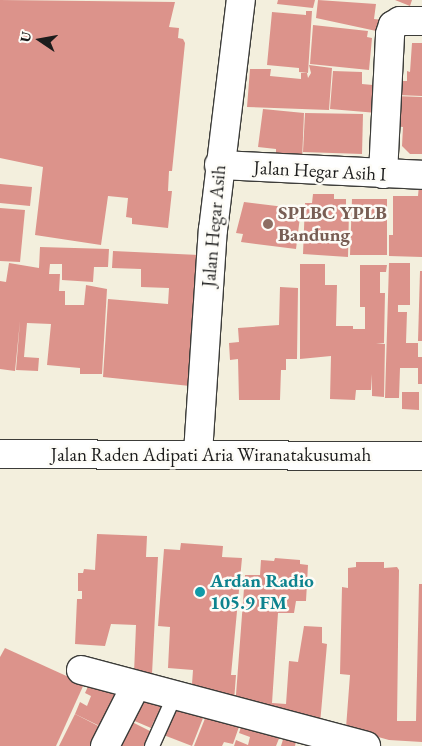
<!DOCTYPE html>
<html>
<head>
<meta charset="utf-8">
<style>
  body { margin:0 }
  #map { position:relative; width:422px; height:746px; overflow:hidden; background:#f3efdd; font-family:"EB Garamond",serif }
  div>[style] { position:absolute }
  .building>* { inset:0; background:#dc938b }
  .roads { filter:drop-shadow(1px 0 #3c3c39) drop-shadow(-1px 0 #3c3c39) drop-shadow(0 1px #3c3c39) drop-shadow(0 -1px #3c3c39) }
  .service>* { height:14px; margin:-7px; padding:0 7px; transform-origin:7px; border-radius:7px; background:#fff }
  .minor>* { height:28px; margin:-14px; padding:0 14px; transform-origin:14px; border-radius:14px; background:#fff }
  .primary>* { height:28px; margin:-14px; padding:0 14px; transform-origin:14px; border-radius:14px; background:#fff }
  .dots>* { width:14px; height:14px; translate:-50% -50%; box-sizing:border-box; border:2px solid #fdfcf7; border-radius:50% }
  span { translate:-50% -50%; white-space:nowrap; text-align:center; line-height:1.15; -webkit-text-stroke:5px #fdfcf7; paint-order:stroke }
  .street-label { font-size:19px; color:#1c1c1c }
  .education-label { font-size:19px; color:#785e54; font-weight:700 }
  .left { translate:0 -50%; text-align:left }
  .culture-label { font-size:19px; color:#0d838f; font-weight:700 }
  .north { position:absolute; left:15px; top:15px; width:50px; height:50px; -webkit-text-stroke:4px #fdfcf7; paint-order:stroke; rotate:282deg; font-size:14px; font-weight:700; line-height:20px; text-align:center; color:#1c1c1c }
  .north::after { content:''; display:block; margin:auto; width:18px; height:22px; background:#1c1c1c; clip-path:polygon(50% 0,100% 100%,50% 72%,0 100%) }
</style>
</head>
<body>
<div id="map">
  <div class="building">
    <i style="clip-path:polygon(0 0,175px 2px,169px 27px,179px 28px,178px 38px,183px 39px,185px 43px,172px 171px,169px 171px,168px 191px,172px 191px,168px 228px,132px 224px,132px 218px,126px 217px,128px 198px,108px 196px,101px 245px,35px 235px,43px 167px,0 158px)"></i>
    <i style="clip-path:polygon(278px 0,315px 0,313px 8px,277px 4px)"></i>
    <i style="clip-path:polygon(318px 0,376px 4px,374px 19px,383px 20px,381px 32px,316px 18px)"></i>
    <i style="clip-path:polygon(395px 0,412px 0,410px 6px)"></i>
    <i style="clip-path:polygon(306px 11px,312px 11px,308px 73px,299px 72px,299px 68px,267px 65px,272px 12px,306px 15px)"></i>
    <i style="clip-path:polygon(313px 25px,368px 31px,367px 37px,372px 38px,369px 70px,310px 64px)"></i>
    <i style="clip-path:polygon(412px 43px,422px 43px,422px 96px,397px 95px,398px 81px,407px 81px,407px 71px,410px 72px)"></i>
    <i style="clip-path:polygon(309px 65px,332px 68px,329px 110px,247px 107px,250px 69px,271px 69px,270px 76px,301px 79px,301px 73px,307px 73px,308px 78px,311px 73px)"></i>
    <i style="clip-path:polygon(333px 71px,362px 72px,362px 84px,373px 85px,372px 93px,378px 93px,377px 113px,330px 109px)"></i>
    <i style="clip-path:polygon(395px 96px,422px 97px,422px 154px,410px 154px,402px 146px,403px 127px,393px 126px)"></i>
    <i style="clip-path:polygon(263px 109px,304px 113px,302px 161px,276px 160px,276px 149px,258px 147px)"></i>
    <i style="clip-path:polygon(305px 113px,363px 114px,362px 154px,303px 152px)"></i>
    <i style="clip-path:polygon(0 184px,32px 187px,30px 206px,0 203px)"></i>
    <i style="clip-path:polygon(419px 185px,422px 185px,422px 257px,389px 256px,389px 235px,393px 235px,393px 196px,418px 196px)"></i>
    <i style="clip-path:polygon(313px 194px,334px 194px,334px 199px,346px 199px,346px 210px,349px 210px,348px 257px,303px 254px,305px 203px,312px 203px)"></i>
    <i style="clip-path:polygon(352px 199px,387px 199px,387px 255px,350px 255px)"></i>
    <i style="clip-path:polygon(244px 202px,301px 209px,296px 249px,241px 242px,243px 234px,236px 233px)"></i>
    <i style="clip-path:polygon(0 208px,25px 210px,20px 262px,0 261px)"></i>
    <i style="clip-path:polygon(40px 247px,109px 249px,108px 267px,94px 267px,93px 282px,62px 280px,62px 264px,50px 264px,49px 274px,60px 274px,59px 291px,65px 291px,65px 305px,84px 305px,86px 285px,107px 289px,102px 374px,80px 374px,80px 368px,47px 365px,51px 324px,27px 323px,24px 357px,39px 358px,38px 371px,16px 370px,20px 321px,15px 371px,0 369px,0 281px,6px 282px,9px 263px,39px 268px)"></i>
    <i style="clip-path:polygon(113px 251px,199px 255px,190px 386px,103px 377px,108px 299px,168px 304px,169px 288px,141px 287px,141px 269px,112px 268px)"></i>
    <i style="clip-path:polygon(389px 263px,410px 263px,410px 305px,398px 305px,398px 312px,407px 312px,406px 343px,418px 343px,418px 357px,422px 357px,422px 384px,418px 384px,418px 368px,400px 368px,399px 398px,385px 398px)"></i>
    <i style="clip-path:polygon(300px 264px,325px 264px,325px 285px,337px 285px,336px 326px,353px 326px,353px 329px,365px 329px,365px 307px,360px 307px,360px 265px,387px 265px,386px 272px,380px 272px,380px 293px,385px 293px,384px 343px,376px 343px,385px 344px,384px 397px,372px 396px,372px 374px,371px 390px,356px 390px,355px 400px,330px 399px,331px 356px,300px 359px)"></i>
    <i style="clip-path:polygon(420px 271px,422px 271px,422px 341px,418px 341px)"></i>
    <i style="clip-path:polygon(280px 287px,298px 288px,297px 359px,286px 359px,286px 370px,281px 370px,280px 400px,239px 400px,238px 359px,230px 360px,229px 343px,239px 342px,238px 328px,279px 325px)"></i>
    <i style="clip-path:polygon(402px 392px,419px 392px,419px 410px,402px 409px)"></i>
    <i style="clip-path:polygon(97px 534px,147px 536px,146px 557px,158px 557px,152px 674px,134px 673px,136px 625px,111px 624px,105px 646px,75px 644px,77px 599px,82px 599px,82px 591px,78px 591px,78px 573px,83px 573px,84px 569px,95px 570px)"></i>
    <i style="clip-path:polygon(181px 543px,223px 546px,222px 557px,242px 558px,231px 675px,236px 675px,234px 701px,191px 698px,193px 670px,168px 668px,170px 627px,158px 626px,164px 549px,180px 550px)"></i>
    <i style="clip-path:polygon(275px 558px,300px 560px,300px 564px,308px 565px,306px 601px,296px 601px,294px 613px,278px 613px,272px 703px,286px 704px,289px 661px,298px 662px,304px 626px,322px 627px,322px 643px,327px 644px,320px 724px,235px 708px,245px 575px,260px 575px,261px 560px,274px 561px)"></i>
    <i style="clip-path:polygon(356px 562px,384px 562px,384px 568px,397px 567px,399px 570px,397px 721px,416px 721px,419px 584px,422px 584px,422px 742px,389px 740px,346px 728px,350px 675px,340px 674px,342px 587px,348px 588px,348px 568px,356px 567px)"></i>
    <i style="clip-path:polygon(5px 648px,84px 684px,56px 746px,0 746px,0 657px)"></i>
    <i style="clip-path:polygon(92px 678px,127px 693px,110px 731px,75px 714px,80px 702px,87px 706px,91px 696px,85px 693px)"></i>
    <i style="clip-path:polygon(135px 689px,169px 703px,160px 724px,154px 721px,151px 728px,123px 716px)"></i>
    <i style="clip-path:polygon(174px 701px,205px 713px,192px 746px,161px 734px)"></i>
    <i style="clip-path:polygon(208px 711px,241px 721px,233px 744px,224px 742px,222px 746px,194px 746px)"></i>
    <i style="clip-path:polygon(75px 714px,110px 732px,103px 746px,59px 746px)"></i>
    <i style="clip-path:polygon(244px 718px,282px 731px,276px 746px,234px 746px,236px 740px,248px 745px,250px 737px,239px 733px)"></i>
    <i style="clip-path:polygon(130px 721px,154px 733px,148px 746px,110px 746px)"></i>
    <i style="clip-path:polygon(285px 733px,297px 737px,295px 746px,281px 746px)"></i>
  </div>
  <div class="roads">
    <div class="service">
      <i style="left:152px;top:746px;width:54px;rotate:-65.8deg"></i>
    </div>
    <div class="minor">
      <i style="left:219px;top:165px;width:203px;rotate:2.8deg"></i>
      <i style="left:383px;top:174px;width:140px;rotate:-87.1deg"></i>
      <i style="left:390px;top:34px;width:9px;rotate:-72deg"></i>
      <i style="left:393px;top:25px;width:8px;rotate:-30deg"></i>
      <i style="left:400px;top:21px;width:22px"></i>
      <i style="left:198px;top:453px;width:224px;rotate:-86.2deg"></i>
      <i style="left:213px;top:230px;width:232px;rotate:-83.1deg"></i>
      <i style="left:81px;top:670px;width:295px;rotate:14.9deg"></i>
      <i style="left:105px;top:746px;width:66px;rotate:-63deg"></i>
    </div>
    <div class="primary">
      <i style="left:0;top:454px;width:422px;rotate:0.3deg"></i>
    </div>
  </div>
  <div class="dots">
    <i style="left:268px;top:224px;background:#8d6e63"></i>
    <i style="left:200px;top:592px;background:#0f9aa8"></i>
  </div>
  <div class="street-label">
    <span style="left:320px;top:171px;rotate:3deg">Jalan Hegar Asih I</span>
    <span style="left:214px;top:226px;rotate:-85deg">Jalan Hegar Asih</span>
    <span style="left:211px;top:455px">Jalan Raden Adipati Aria Wiranatakusumah</span>
  </div>
  <div class="education-label">
    <span class="left" style="left:278px;top:224px">SPLBC YPLB<br>Bandung</span>
  </div>
  <div class="culture-label">
    <span class="left" style="left:210px;top:592px">Ardan Radio<br>105.9 FM</span>
  </div>
  <div class="north">U</div>
</div>
</body>
</html>
